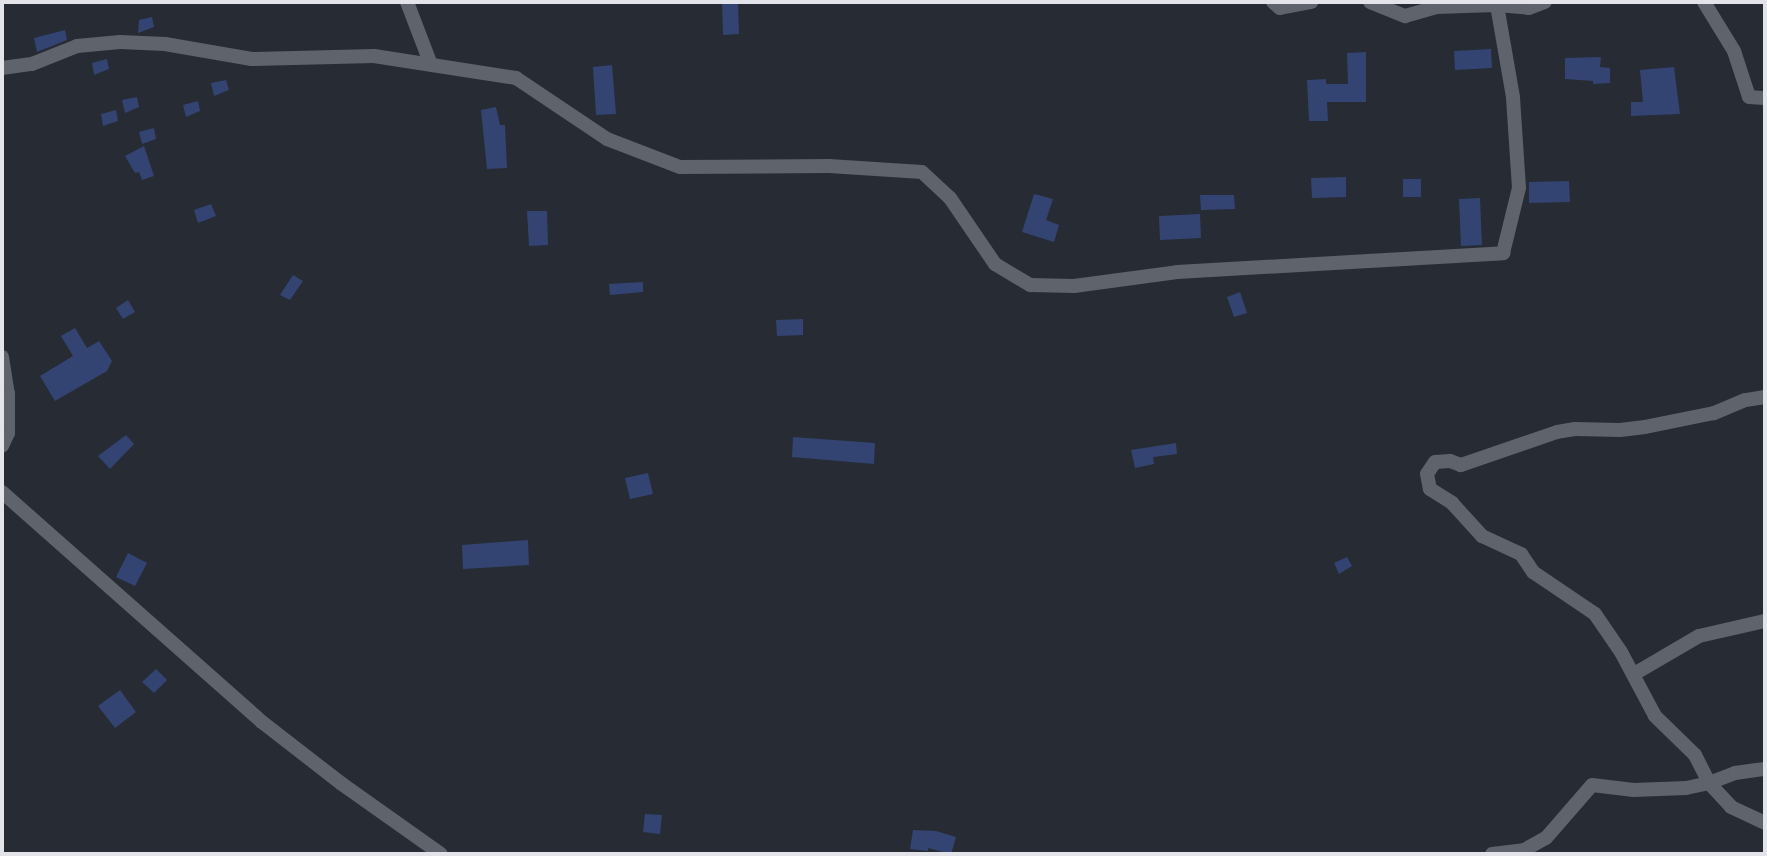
<!DOCTYPE html>
<html>
<head>
<meta charset="utf-8">
<style>
  body { margin:0 }
  #map { position:relative; width:1767px; height:856px; overflow:hidden; background:#272b33; font-family:"Libre Baskerville",serif }
  div>[style] { position:absolute }
  .building>* { inset:0; background:#334472 }
  .minor>* { height:14px; margin:-7px; padding:0 7px; transform-origin:7px; border-radius:7px; background:#5e636c }
  span { translate:-50% -50%; white-space:nowrap; text-align:center; line-height:1.15; -webkit-text-stroke:6px #272b33; paint-order:stroke }
  .frame { position:absolute; inset:0; border:4px solid #e2e4ea; pointer-events:none }
</style>
</head>
<body>
<div id="map">
  <div class="building">
    <i style="clip-path:polygon(722px 2px,738px 2px,739px 34px,723px 35px)"></i>
    <i style="clip-path:polygon(152px 17px,154px 27px,138px 33px,139px 20px)"></i>
    <i style="clip-path:polygon(65px 30px,67px 40px,37px 52px,34px 38px)"></i>
    <i style="clip-path:polygon(1491px 49px,1492px 68px,1455px 70px,1454px 51px)"></i>
    <i style="clip-path:polygon(1366px 52px,1366px 102px,1327px 102px,1328px 121px,1309px 121px,1307px 80px,1326px 79px,1326px 84px,1348px 84px,1347px 53px)"></i>
    <i style="clip-path:polygon(1601px 57px,1600px 67px,1610px 68px,1610px 83px,1593px 84px,1593px 81px,1565px 79px,1565px 58px)"></i>
    <i style="clip-path:polygon(107px 59px,109px 69px,94px 75px,92px 63px)"></i>
    <i style="clip-path:polygon(612px 65px,616px 114px,596px 115px,593px 67px)"></i>
    <i style="clip-path:polygon(1674px 67px,1680px 114px,1631px 116px,1631px 102px,1643px 102px,1640px 70px)"></i>
    <i style="clip-path:polygon(226px 80px,229px 90px,214px 96px,211px 83px)"></i>
    <i style="clip-path:polygon(137px 97px,139px 107px,125px 113px,122px 100px)"></i>
    <i style="clip-path:polygon(198px 101px,200px 111px,186px 117px,183px 105px)"></i>
    <i style="clip-path:polygon(496px 107px,500px 125px,505px 125px,507px 168px,487px 169px,481px 110px)"></i>
    <i style="clip-path:polygon(116px 110px,118px 121px,103px 126px,101px 114px)"></i>
    <i style="clip-path:polygon(154px 128px,156px 139px,142px 144px,139px 132px)"></i>
    <i style="clip-path:polygon(144px 146px,154px 176px,142px 180px,139px 172px,135px 173px,125px 156px)"></i>
    <i style="clip-path:polygon(1346px 177px,1346px 197px,1312px 198px,1311px 178px)"></i>
    <i style="clip-path:polygon(1403px 179px,1421px 179px,1421px 197px,1403px 197px)"></i>
    <i style="clip-path:polygon(1569px 181px,1570px 202px,1529px 203px,1529px 182px)"></i>
    <i style="clip-path:polygon(1034px 194px,1053px 199px,1046px 220px,1059px 225px,1054px 242px,1022px 232px)"></i>
    <i style="clip-path:polygon(1200px 195px,1234px 195px,1235px 209px,1201px 210px)"></i>
    <i style="clip-path:polygon(1480px 198px,1482px 245px,1461px 246px,1459px 199px)"></i>
    <i style="clip-path:polygon(211px 204px,216px 216px,198px 223px,194px 210px)"></i>
    <i style="clip-path:polygon(527px 211px,547px 211px,548px 245px,529px 246px)"></i>
    <i style="clip-path:polygon(1200px 214px,1201px 238px,1160px 240px,1159px 216px)"></i>
    <i style="clip-path:polygon(293px 275px,303px 281px,290px 300px,280px 295px)"></i>
    <i style="clip-path:polygon(643px 282px,643px 292px,610px 295px,609px 284px)"></i>
    <i style="clip-path:polygon(1240px 292px,1247px 313px,1234px 317px,1227px 297px)"></i>
    <i style="clip-path:polygon(128px 300px,135px 312px,123px 319px,116px 308px)"></i>
    <i style="clip-path:polygon(803px 319px,803px 335px,777px 336px,776px 320px)"></i>
    <i style="clip-path:polygon(75px 328px,87px 348px,99px 341px,112px 361px,107px 371px,55px 401px,40px 376px,73px 356px,61px 336px)"></i>
    <i style="clip-path:polygon(126px 435px,134px 444px,110px 469px,98px 456px)"></i>
    <i style="clip-path:polygon(793px 437px,875px 443px,874px 464px,792px 457px)"></i>
    <i style="clip-path:polygon(1176px 443px,1177px 454px,1153px 457px,1154px 464px,1135px 468px,1131px 450px)"></i>
    <i style="clip-path:polygon(648px 473px,653px 494px,630px 499px,625px 478px)"></i>
    <i style="clip-path:polygon(528px 540px,529px 565px,463px 569px,462px 545px)"></i>
    <i style="clip-path:polygon(128px 553px,147px 563px,135px 586px,116px 577px)"></i>
    <i style="clip-path:polygon(1347px 557px,1352px 566px,1339px 574px,1334px 563px)"></i>
    <i style="clip-path:polygon(156px 669px,167px 680px,154px 693px,142px 682px)"></i>
    <i style="clip-path:polygon(120px 690px,136px 712px,115px 728px,98px 706px)"></i>
    <i style="clip-path:polygon(645px 814px,662px 815px,660px 834px,643px 832px)"></i>
    <i style="clip-path:polygon(913px 830px,936px 831px,956px 837px,951px 854px,928px 848px,928px 851px,910px 849px)"></i>
  </div>
  <div class="minor">
    <i style="left:407px;top:2px;width:67px;rotate:69.1deg"></i>
    <i style="left:1273px;top:2px;width:9px;rotate:41deg"></i>
    <i style="left:1280px;top:8px;width:32px;rotate:-11deg"></i>
    <i style="left:1370px;top:2px;width:38px;rotate:22deg"></i>
    <i style="left:1405px;top:16px;width:32px;rotate:-16deg"></i>
    <i style="left:1436px;top:7px;width:61px;rotate:-1.9deg"></i>
    <i style="left:1497px;top:5px;width:32px;rotate:5deg"></i>
    <i style="left:1529px;top:8px;width:17px;rotate:-21deg"></i>
    <i style="left:1704px;top:2px;width:57px;rotate:58.5deg"></i>
    <i style="left:1734px;top:51px;width:48px;rotate:71.9deg"></i>
    <i style="left:1749px;top:97px;width:16px;rotate:4deg"></i>
    <i style="left:2px;top:68px;width:30px;rotate:-8deg"></i>
    <i style="left:32px;top:64px;width:48px;rotate:-21.8deg"></i>
    <i style="left:77px;top:46px;width:43px;rotate:-5.3deg"></i>
    <i style="left:120px;top:42px;width:45px;rotate:2.5deg"></i>
    <i style="left:165px;top:44px;width:88px;rotate:9.8deg"></i>
    <i style="left:252px;top:59px;width:122px;rotate:-1.4deg"></i>
    <i style="left:374px;top:56px;width:144px;rotate:8.8deg"></i>
    <i style="left:516px;top:78px;width:110px;rotate:33.8deg"></i>
    <i style="left:607px;top:139px;width:78px;rotate:21deg"></i>
    <i style="left:680px;top:167px;width:149px;rotate:-0.4deg"></i>
    <i style="left:829px;top:166px;width:93px;rotate:3.7deg"></i>
    <i style="left:922px;top:172px;width:38px;rotate:43deg"></i>
    <i style="left:950px;top:198px;width:80px;rotate:55.7deg"></i>
    <i style="left:995px;top:264px;width:41px;rotate:31deg"></i>
    <i style="left:1030px;top:285px;width:44px;rotate:1.3deg"></i>
    <i style="left:1074px;top:286px;width:104px;rotate:-7.7deg"></i>
    <i style="left:1177px;top:272px;width:327px;rotate:-3.3deg"></i>
    <i style="left:1503px;top:253px;width:67px;rotate:-76.2deg"></i>
    <i style="left:1519px;top:188px;width:91px;rotate:-93.8deg"></i>
    <i style="left:1513px;top:97px;width:93px;rotate:-99.9deg"></i>
    <i style="left:2px;top:357px;width:36px;rotate:81deg"></i>
    <i style="left:8px;top:393px;width:40px;rotate:90deg"></i>
    <i style="left:8px;top:433px;width:14px;rotate:115deg"></i>
    <i style="left:1765px;top:397px;width:20px;rotate:171deg"></i>
    <i style="left:1745px;top:400px;width:34px;rotate:157deg"></i>
    <i style="left:1714px;top:413px;width:70px;rotate:168.5deg"></i>
    <i style="left:1645px;top:427px;width:25px;rotate:173deg"></i>
    <i style="left:1620px;top:430px;width:45px;rotate:-178.7deg"></i>
    <i style="left:1575px;top:429px;width:18px;rotate:171deg"></i>
    <i style="left:1557px;top:432px;width:102px;rotate:161deg"></i>
    <i style="left:1461px;top:465px;width:12px;rotate:-160deg"></i>
    <i style="left:1450px;top:461px;width:15px;rotate:176deg"></i>
    <i style="left:1435px;top:462px;width:14px;rotate:124deg"></i>
    <i style="left:1427px;top:474px;width:15px;rotate:79deg"></i>
    <i style="left:1430px;top:489px;width:26px;rotate:32deg"></i>
    <i style="left:1452px;top:503px;width:45px;rotate:47.7deg"></i>
    <i style="left:1482px;top:536px;width:43px;rotate:24.8deg"></i>
    <i style="left:1521px;top:554px;width:22px;rotate:56deg"></i>
    <i style="left:1533px;top:572px;width:75px;rotate:34.1deg"></i>
    <i style="left:1595px;top:614px;width:46px;rotate:55.6deg"></i>
    <i style="left:1621px;top:652px;width:72px;rotate:62deg"></i>
    <i style="left:1655px;top:716px;width:56px;rotate:44.3deg"></i>
    <i style="left:1695px;top:755px;width:31px;rotate:63deg"></i>
    <i style="left:1709px;top:783px;width:28px;rotate:-21deg"></i>
    <i style="left:1735px;top:773px;width:30px;rotate:-8deg"></i>
    <i style="left:2px;top:492px;width:347px;rotate:41.5deg"></i>
    <i style="left:262px;top:722px;width:101px;rotate:37.8deg"></i>
    <i style="left:342px;top:784px;width:121px;rotate:35.3deg"></i>
    <i style="left:1634px;top:674px;width:75px;rotate:-30.3deg"></i>
    <i style="left:1699px;top:636px;width:68px;rotate:-12.8deg"></i>
    <i style="left:1492px;top:854px;width:32px;rotate:-7deg"></i>
    <i style="left:1524px;top:850px;width:25px;rotate:-29deg"></i>
    <i style="left:1546px;top:838px;width:70px;rotate:-49deg"></i>
    <i style="left:1592px;top:785px;width:42px;rotate:6.8deg"></i>
    <i style="left:1634px;top:790px;width:52px;rotate:-2.2deg"></i>
    <i style="left:1686px;top:788px;width:24px;rotate:-12deg"></i>
    <i style="left:1709px;top:783px;width:33px;rotate:47deg"></i>
    <i style="left:1731px;top:807px;width:38px;rotate:25deg"></i>
  </div>
  <div class="frame"></div>
</div>
</body>
</html>
